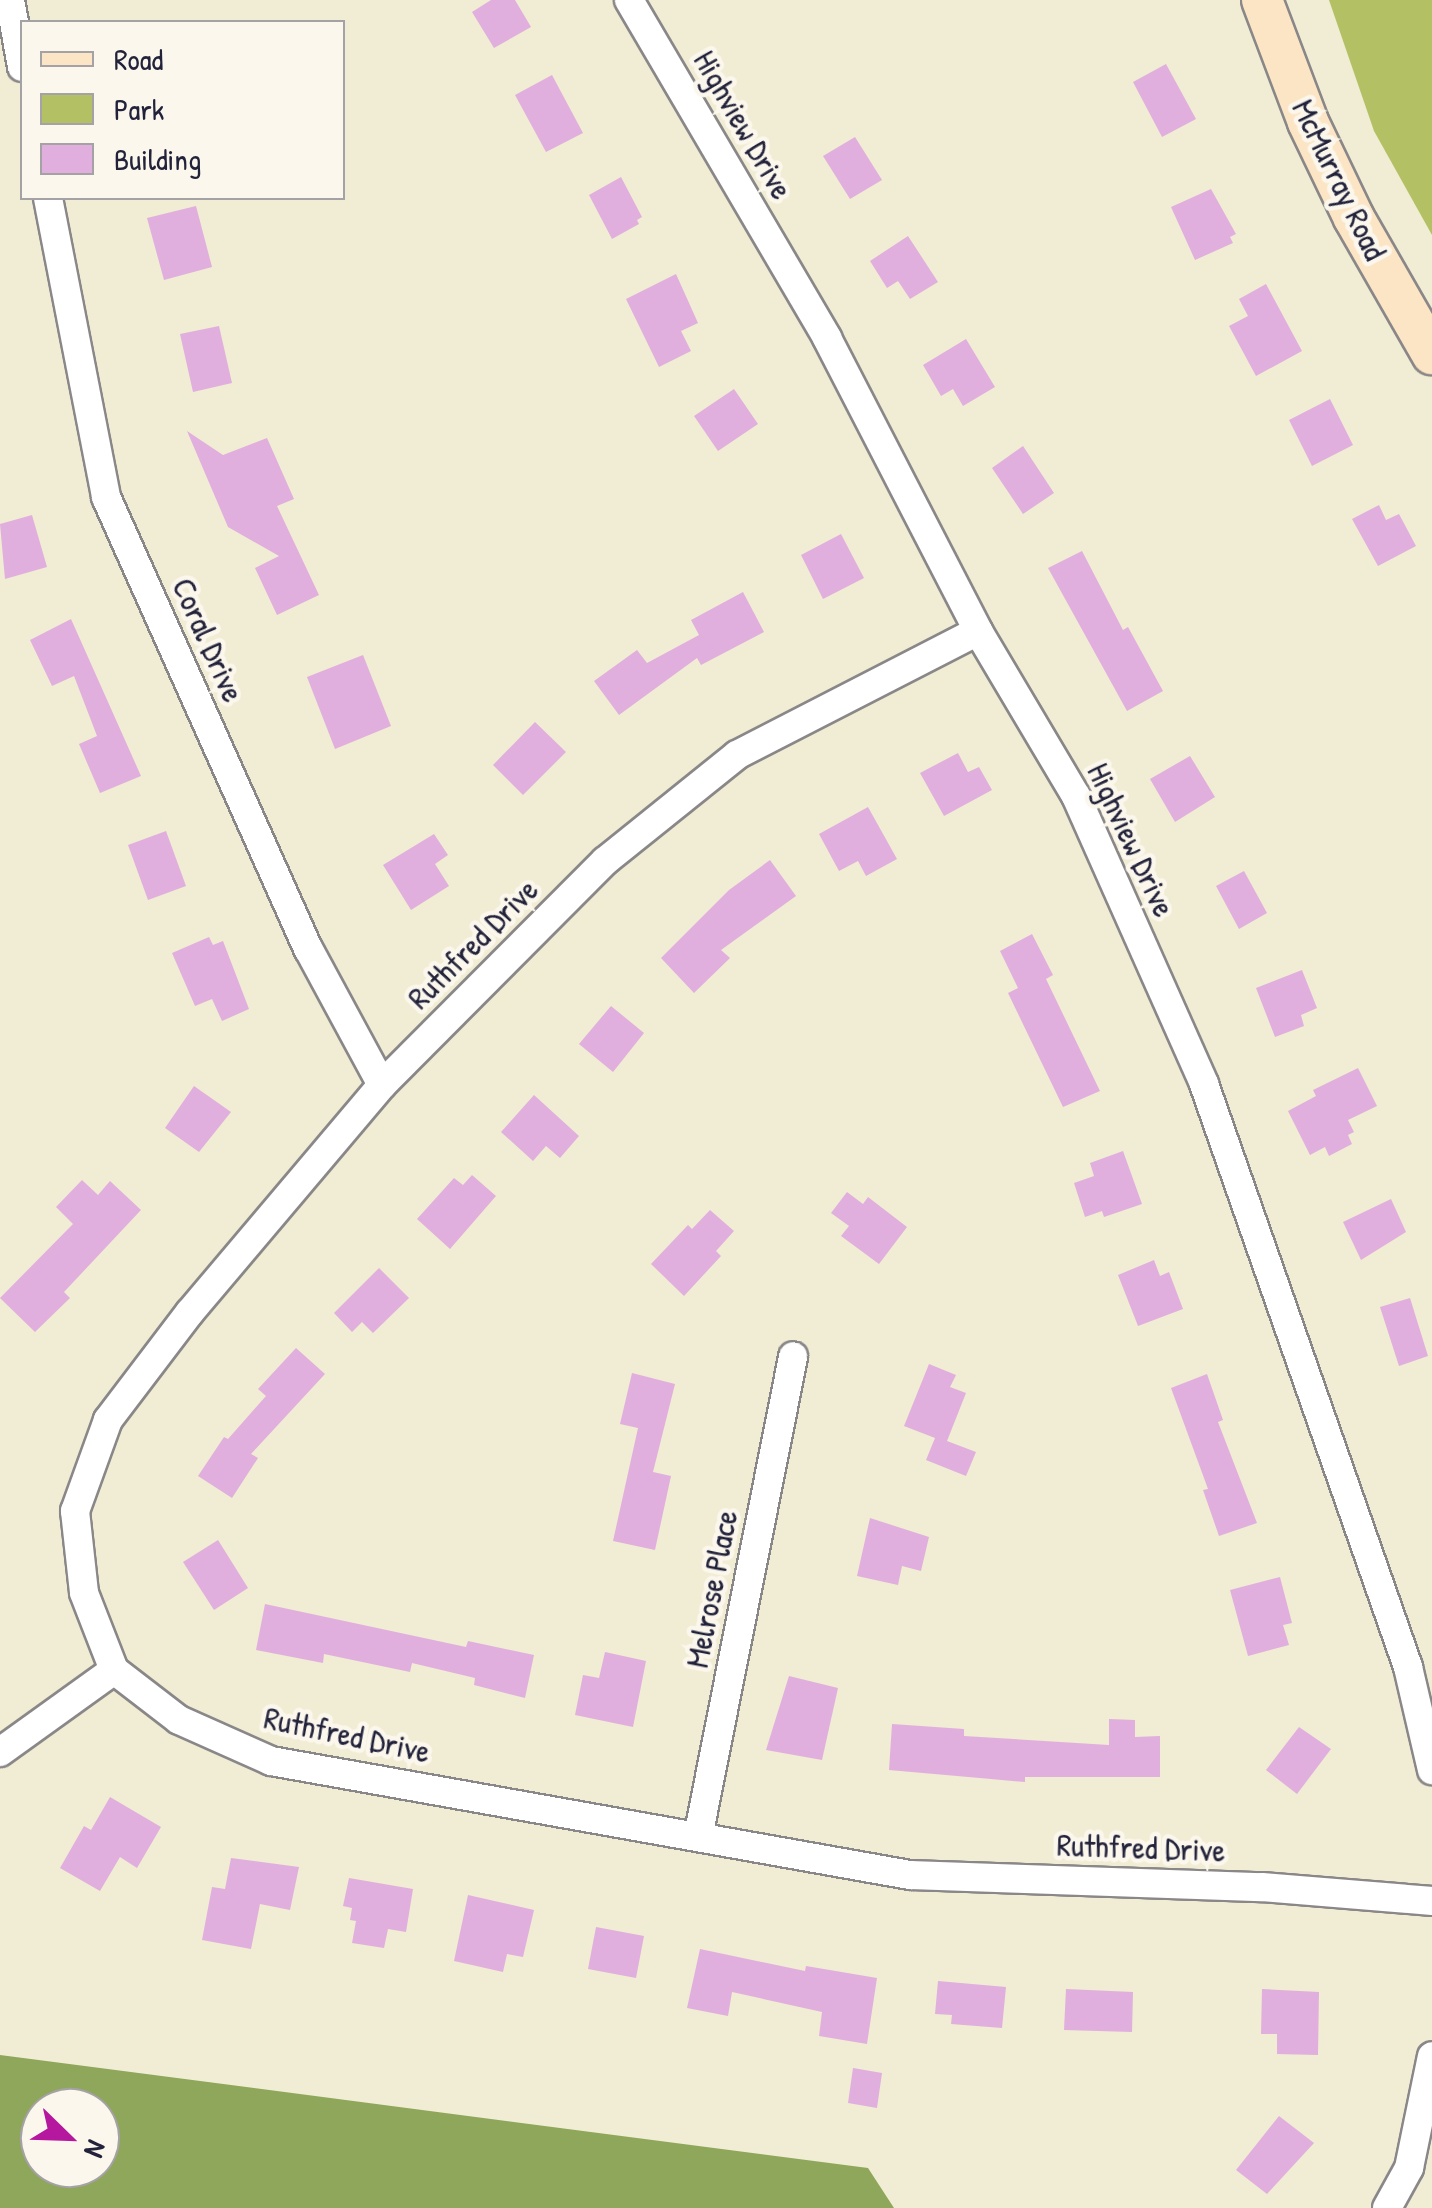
<!DOCTYPE html>
<html>
<head>
<meta charset="utf-8">
<style>
  body { margin:0 }
  #map { position:relative; width:1432px; height:2208px; overflow:hidden; background:#f1ecd4; font-family:"Patrick Hand",sans-serif }
  div>[style] { position:absolute }
  .green>* { inset:0; background:#b3c164 }
  .forest>* { inset:0; background:#8ea75a }
  .building>* { inset:0; background:#e0afde }
  .roads { filter:drop-shadow(2px 0 #8a8788) drop-shadow(-2px 0 #8a8788) drop-shadow(0 2px #8a8788) drop-shadow(0 -2px #8a8788) }
  .street>* { height:28px; margin:-14px; padding:0 14px; transform-origin:14px; border-radius:14px; background:#fff }
  .secondary>* { height:40px; margin:-20px; padding:0 20px; transform-origin:20px; border-radius:20px; background:#fce5c4 }
  span { translate:-50% -50%; white-space:nowrap; text-align:center; line-height:1.15; -webkit-text-stroke:9px #fbf7ec; paint-order:stroke }
  .street-label { font-size:32px; color:#22223b }
  .legend { position:absolute; left:20px; top:20px; width:325px; height:180px; box-sizing:border-box; background:#fbf7ec; border:2px solid #a4a2a5; margin:0; padding:12px 18px; list-style:none; font-size:30px; color:#22223b }
  .legend li { display:flex; align-items:center; gap:20px; height:50px }
  .legend b { width:50px; border:2px solid #a4a2a5 }
  .north { position:absolute; left:20px; top:2088px; width:100px; height:100px; box-sizing:border-box; background:#fbf7ec; border:2px solid #a4a2a5; border-radius:50%; rotate:113deg; font-size:28px; font-weight:700; line-height:40px; text-align:center; color:#22223b }
  .north::after { content:''; display:block; margin:auto; width:35px; height:45px; background:#b5179e; clip-path:polygon(50% 0,100% 100%,50% 72%,0 100%) }
</style>
</head>
<body>
<div id="map">
  <div class="green">
    <i style="clip-path:polygon(1329px 0,1432px 0,1432px 235px,1374px 131px)"></i>
  </div>
  <div class="forest">
    <i style="clip-path:polygon(evenodd,0 2055px,868px 2168px,894px 2208px,0 2208px,0 2055px,40px 2108px,100px 2108px,100px 2168px,40px 2168px,40px 2108px)"></i>
  </div>
  <div class="building">
    <i style="clip-path:polygon(491px 0,515px 0,531px 27px,494px 48px,472px 12px)"></i>
    <i style="clip-path:polygon(1166px 64px,1196px 119px,1162px 137px,1133px 82px)"></i>
    <i style="clip-path:polygon(552px 75px,583px 133px,546px 152px,515px 95px)"></i>
    <i style="clip-path:polygon(855px 137px,882px 180px,850px 199px,823px 156px)"></i>
    <i style="clip-path:polygon(621px 177px,642px 217px,637px 220px,639px 224px,612px 239px,589px 195px)"></i>
    <i style="clip-path:polygon(1211px 189px,1236px 234px,1230px 237px,1233px 243px,1195px 260px,1171px 207px)"></i>
    <i style="clip-path:polygon(196px 206px,212px 267px,164px 280px,147px 218px)"></i>
    <i style="clip-path:polygon(908px 236px,938px 282px,910px 299px,898px 281px,887px 288px,870px 261px)"></i>
    <i style="clip-path:polygon(676px 274px,698px 323px,681px 331px,691px 351px,659px 367px,626px 299px)"></i>
    <i style="clip-path:polygon(1266px 284px,1302px 351px,1256px 376px,1229px 326px,1248px 316px,1239px 299px)"></i>
    <i style="clip-path:polygon(219px 326px,232px 383px,193px 392px,180px 334px)"></i>
    <i style="clip-path:polygon(966px 339px,995px 387px,963px 406px,953px 389px,941px 396px,923px 365px)"></i>
    <i style="clip-path:polygon(734px 389px,758px 424px,718px 451px,694px 416px)"></i>
    <i style="clip-path:polygon(1330px 399px,1353px 445px,1312px 466px,1289px 420px)"></i>
    <i style="clip-path:polygon(187px 431px,223px 455px,267px 438px,294px 499px,277px 506px,319px 595px,277px 615px,255px 568px,279px 556px,228px 527px)"></i>
    <i style="clip-path:polygon(1023px 446px,1054px 493px,1023px 514px,992px 468px)"></i>
    <i style="clip-path:polygon(1379px 505px,1386px 520px,1399px 514px,1416px 546px,1378px 566px,1352px 519px)"></i>
    <i style="clip-path:polygon(32px 515px,47px 567px,5px 579px,0 524px)"></i>
    <i style="clip-path:polygon(841px 534px,864px 578px,823px 599px,801px 555px)"></i>
    <i style="clip-path:polygon(1082px 551px,1123px 630px,1128px 627px,1163px 691px,1127px 711px,1048px 568px)"></i>
    <i style="clip-path:polygon(743px 592px,764px 632px,701px 665px,697px 658px,619px 715px,594px 681px,637px 650px,647px 663px,699px 635px,691px 620px)"></i>
    <i style="clip-path:polygon(71px 619px,141px 776px,100px 793px,79px 744px,97px 736px,74px 676px,52px 686px,30px 640px)"></i>
    <i style="clip-path:polygon(363px 655px,391px 726px,335px 749px,307px 677px)"></i>
    <i style="clip-path:polygon(535px 722px,566px 752px,523px 795px,493px 765px)"></i>
    <i style="clip-path:polygon(958px 753px,968px 772px,979px 767px,992px 790px,944px 816px,920px 773px)"></i>
    <i style="clip-path:polygon(1190px 756px,1215px 797px,1175px 822px,1150px 779px)"></i>
    <i style="clip-path:polygon(868px 807px,897px 859px,866px 876px,858px 861px,839px 871px,819px 834px)"></i>
    <i style="clip-path:polygon(166px 831px,186px 886px,148px 900px,128px 845px)"></i>
    <i style="clip-path:polygon(434px 834px,448px 855px,435px 864px,449px 886px,411px 910px,383px 865px)"></i>
    <i style="clip-path:polygon(770px 860px,796px 896px,721px 950px,730px 958px,694px 993px,661px 958px,729px 890px)"></i>
    <i style="clip-path:polygon(1244px 871px,1267px 913px,1239px 929px,1216px 886px)"></i>
    <i style="clip-path:polygon(1032px 934px,1053px 975px,1046px 979px,1100px 1091px,1063px 1107px,1008px 993px,1018px 988px,1000px 951px)"></i>
    <i style="clip-path:polygon(209px 937px,213px 945px,223px 941px,249px 1009px,222px 1021px,212px 999px,195px 1006px,172px 953px)"></i>
    <i style="clip-path:polygon(1302px 970px,1317px 1008px,1301px 1015px,1304px 1026px,1275px 1037px,1256px 988px)"></i>
    <i style="clip-path:polygon(611px 1006px,644px 1033px,613px 1072px,579px 1044px)"></i>
    <i style="clip-path:polygon(1358px 1068px,1377px 1106px,1348px 1120px,1354px 1132px,1348px 1135px,1352px 1144px,1329px 1156px,1325px 1147px,1310px 1155px,1288px 1111px,1316px 1096px,1313px 1090px)"></i>
    <i style="clip-path:polygon(194px 1086px,231px 1112px,199px 1152px,165px 1128px)"></i>
    <i style="clip-path:polygon(534px 1095px,579px 1136px,560px 1158px,546px 1146px,533px 1161px,501px 1132px)"></i>
    <i style="clip-path:polygon(1123px 1151px,1142px 1204px,1104px 1217px,1102px 1211px,1085px 1217px,1074px 1183px,1094px 1176px,1090px 1163px)"></i>
    <i style="clip-path:polygon(472px 1175px,496px 1196px,450px 1249px,417px 1219px,454px 1178px,463px 1185px)"></i>
    <i style="clip-path:polygon(82px 1180px,98px 1195px,110px 1181px,141px 1210px,64px 1292px,70px 1298px,35px 1332px,0 1298px,73px 1224px,56px 1207px)"></i>
    <i style="clip-path:polygon(847px 1192px,863px 1204px,868px 1197px,907px 1227px,879px 1264px,841px 1236px,849px 1226px,831px 1213px)"></i>
    <i style="clip-path:polygon(1391px 1199px,1406px 1232px,1361px 1260px,1343px 1222px)"></i>
    <i style="clip-path:polygon(710px 1210px,734px 1231px,716px 1251px,721px 1256px,684px 1296px,651px 1264px,688px 1225px,692px 1229px)"></i>
    <i style="clip-path:polygon(1154px 1260px,1160px 1276px,1169px 1272px,1183px 1309px,1138px 1326px,1118px 1275px)"></i>
    <i style="clip-path:polygon(379px 1268px,409px 1298px,373px 1333px,362px 1322px,352px 1332px,334px 1313px)"></i>
    <i style="clip-path:polygon(1410px 1298px,1428px 1356px,1399px 1366px,1380px 1307px)"></i>
    <i style="clip-path:polygon(296px 1348px,325px 1374px,251px 1454px,258px 1458px,232px 1498px,198px 1476px,224px 1437px,228px 1439px,266px 1396px,258px 1389px)"></i>
    <i style="clip-path:polygon(929px 1364px,956px 1375px,950px 1387px,966px 1393px,947px 1441px,976px 1452px,966px 1476px,926px 1460px,935px 1438px,904px 1426px)"></i>
    <i style="clip-path:polygon(632px 1373px,675px 1384px,653px 1472px,671px 1476px,655px 1550px,613px 1541px,638px 1428px,620px 1424px)"></i>
    <i style="clip-path:polygon(1207px 1374px,1223px 1420px,1218px 1422px,1257px 1523px,1219px 1536px,1203px 1490px,1208px 1489px,1171px 1388px)"></i>
    <i style="clip-path:polygon(870px 1518px,929px 1537px,921px 1571px,902px 1566px,898px 1585px,857px 1576px)"></i>
    <i style="clip-path:polygon(218px 1540px,248px 1588px,214px 1610px,183px 1562px)"></i>
    <i style="clip-path:polygon(1280px 1577px,1292px 1623px,1283px 1625px,1289px 1645px,1248px 1656px,1230px 1590px)"></i>
    <i style="clip-path:polygon(265px 1604px,466px 1647px,468px 1641px,534px 1655px,525px 1698px,474px 1685px,475px 1678px,412px 1663px,410px 1672px,324px 1654px,323px 1663px,256px 1650px)"></i>
    <i style="clip-path:polygon(605px 1652px,646px 1661px,633px 1727px,575px 1715px,583px 1675px,599px 1678px)"></i>
    <i style="clip-path:polygon(789px 1676px,838px 1688px,822px 1760px,766px 1750px)"></i>
    <i style="clip-path:polygon(1109px 1719px,1135px 1720px,1135px 1737px,1160px 1736px,1160px 1777px,1025px 1777px,1025px 1782px,889px 1770px,892px 1724px,964px 1729px,964px 1736px,1109px 1745px)"></i>
    <i style="clip-path:polygon(1299px 1727px,1331px 1749px,1297px 1794px,1266px 1770px)"></i>
    <i style="clip-path:polygon(110px 1797px,161px 1827px,137px 1868px,120px 1857px,100px 1891px,60px 1868px,84px 1826px,91px 1830px)"></i>
    <i style="clip-path:polygon(231px 1858px,299px 1867px,290px 1910px,260px 1904px,251px 1949px,202px 1940px,212px 1887px,225px 1889px)"></i>
    <i style="clip-path:polygon(349px 1878px,413px 1889px,406px 1932px,388px 1929px,384px 1948px,352px 1943px,356px 1921px,350px 1920px,352px 1908px,343px 1906px)"></i>
    <i style="clip-path:polygon(468px 1895px,534px 1910px,523px 1957px,507px 1954px,503px 1972px,454px 1961px)"></i>
    <i style="clip-path:polygon(596px 1927px,644px 1936px,636px 1978px,588px 1969px)"></i>
    <i style="clip-path:polygon(700px 1949px,805px 1971px,806px 1966px,877px 1978px,867px 2044px,819px 2036px,822px 2012px,732px 1992px,728px 2016px,687px 2008px)"></i>
    <i style="clip-path:polygon(938px 1981px,1006px 1987px,1002px 2028px,951px 2024px,952px 2015px,935px 2014px)"></i>
    <i style="clip-path:polygon(1066px 1989px,1133px 1992px,1132px 2032px,1064px 2030px)"></i>
    <i style="clip-path:polygon(1262px 1989px,1319px 1992px,1318px 2055px,1277px 2054px,1277px 2034px,1261px 2034px)"></i>
    <i style="clip-path:polygon(853px 2068px,882px 2073px,877px 2108px,848px 2103px)"></i>
    <i style="clip-path:polygon(1279px 2116px,1314px 2143px,1267px 2194px,1236px 2170px)"></i>
  </div>
  <div class="roads">
    <div class="street">
      <i style="left:10px;top:0;width:68px;rotate:79.8deg"></i>
      <i style="left:629px;top:0;width:392px;rotate:59.6deg"></i>
      <i style="left:827px;top:338px;width:330px;rotate:62.7deg"></i>
      <i style="left:978px;top:631px;width:192px;rotate:59.3deg"></i>
      <i style="left:1076px;top:796px;width:315px;rotate:66deg"></i>
      <i style="left:1204px;top:1084px;width:618px;rotate:70.71deg"></i>
      <i style="left:1408px;top:1667px;width:106px;rotate:76.9deg"></i>
      <i style="left:48px;top:198px;width:305px;rotate:79deg"></i>
      <i style="left:106px;top:497px;width:496px;rotate:65.9deg"></i>
      <i style="left:309px;top:950px;width:153px;rotate:61.6deg"></i>
      <i style="left:978px;top:631px;width:271px;rotate:152.8deg"></i>
      <i style="left:737px;top:755px;width:169px;rotate:141.2deg"></i>
      <i style="left:605px;top:861px;width:316px;rotate:134.9deg"></i>
      <i style="left:382px;top:1085px;width:297px;rotate:130.2deg"></i>
      <i style="left:190px;top:1312px;width:136px;rotate:127.2deg"></i>
      <i style="left:108px;top:1420px;width:97px;rotate:109.9deg"></i>
      <i style="left:75px;top:1511px;width:82px;rotate:83.7deg"></i>
      <i style="left:84px;top:1593px;width:83px;rotate:68.7deg"></i>
      <i style="left:114px;top:1670px;width:82px;rotate:37.6deg"></i>
      <i style="left:179px;top:1720px;width:101px;rotate:24deg"></i>
      <i style="left:271px;top:1761px;width:649px;rotate:10.12deg"></i>
      <i style="left:910px;top:1875px;width:352px;rotate:2deg"></i>
      <i style="left:1262px;top:1887px;width:171px;rotate:4.7deg"></i>
      <i style="left:0;top:1752px;width:140px;rotate:-35.7deg"></i>
      <i style="left:698px;top:1837px;width:490px;rotate:-78.8deg"></i>
      <i style="left:1387px;top:2208px;width:46px;rotate:-61.2deg"></i>
      <i style="left:1409px;top:2168px;width:114px;rotate:-78.4deg"></i>
    </div>
    <div class="secondary">
      <i style="left:1262px;top:0;width:130px;rotate:69.3deg"></i>
      <i style="left:1308px;top:122px;width:106px;rotate:64.4deg"></i>
      <i style="left:1354px;top:218px;width:157px;rotate:60.2deg"></i>
    </div>
  </div>
  <div class="street-label">
    <span style="left:743px;top:125px;rotate:60deg">Highview Drive</span>
    <span style="left:1339px;top:180px;rotate:64deg">McMurray Road</span>
    <span style="left:208px;top:640px;rotate:66deg">Coral Drive</span>
    <span style="left:1131px;top:840px;rotate:65deg">Highview Drive</span>
    <span style="left:473px;top:944px;rotate:-45deg">Ruthfred Drive</span>
    <span style="left:712px;top:1589px;rotate:-79deg">Melrose Place</span>
    <span style="left:347px;top:1735px;rotate:12deg">Ruthfred Drive</span>
    <span style="left:1141px;top:1848px;rotate:2deg">Ruthfred Drive</span>
  </div>
  <ul class="legend">
  <li><b style="height:12px;background:#fce5c4"></b>Road</li>
  <li><b style="height:28px;background:#b3c164"></b>Park</li>
  <li><b style="height:28px;background:#e0afde"></b>Building</li>
  </ul>
  <div class="north">N</div>
</div>
</body>
</html>
